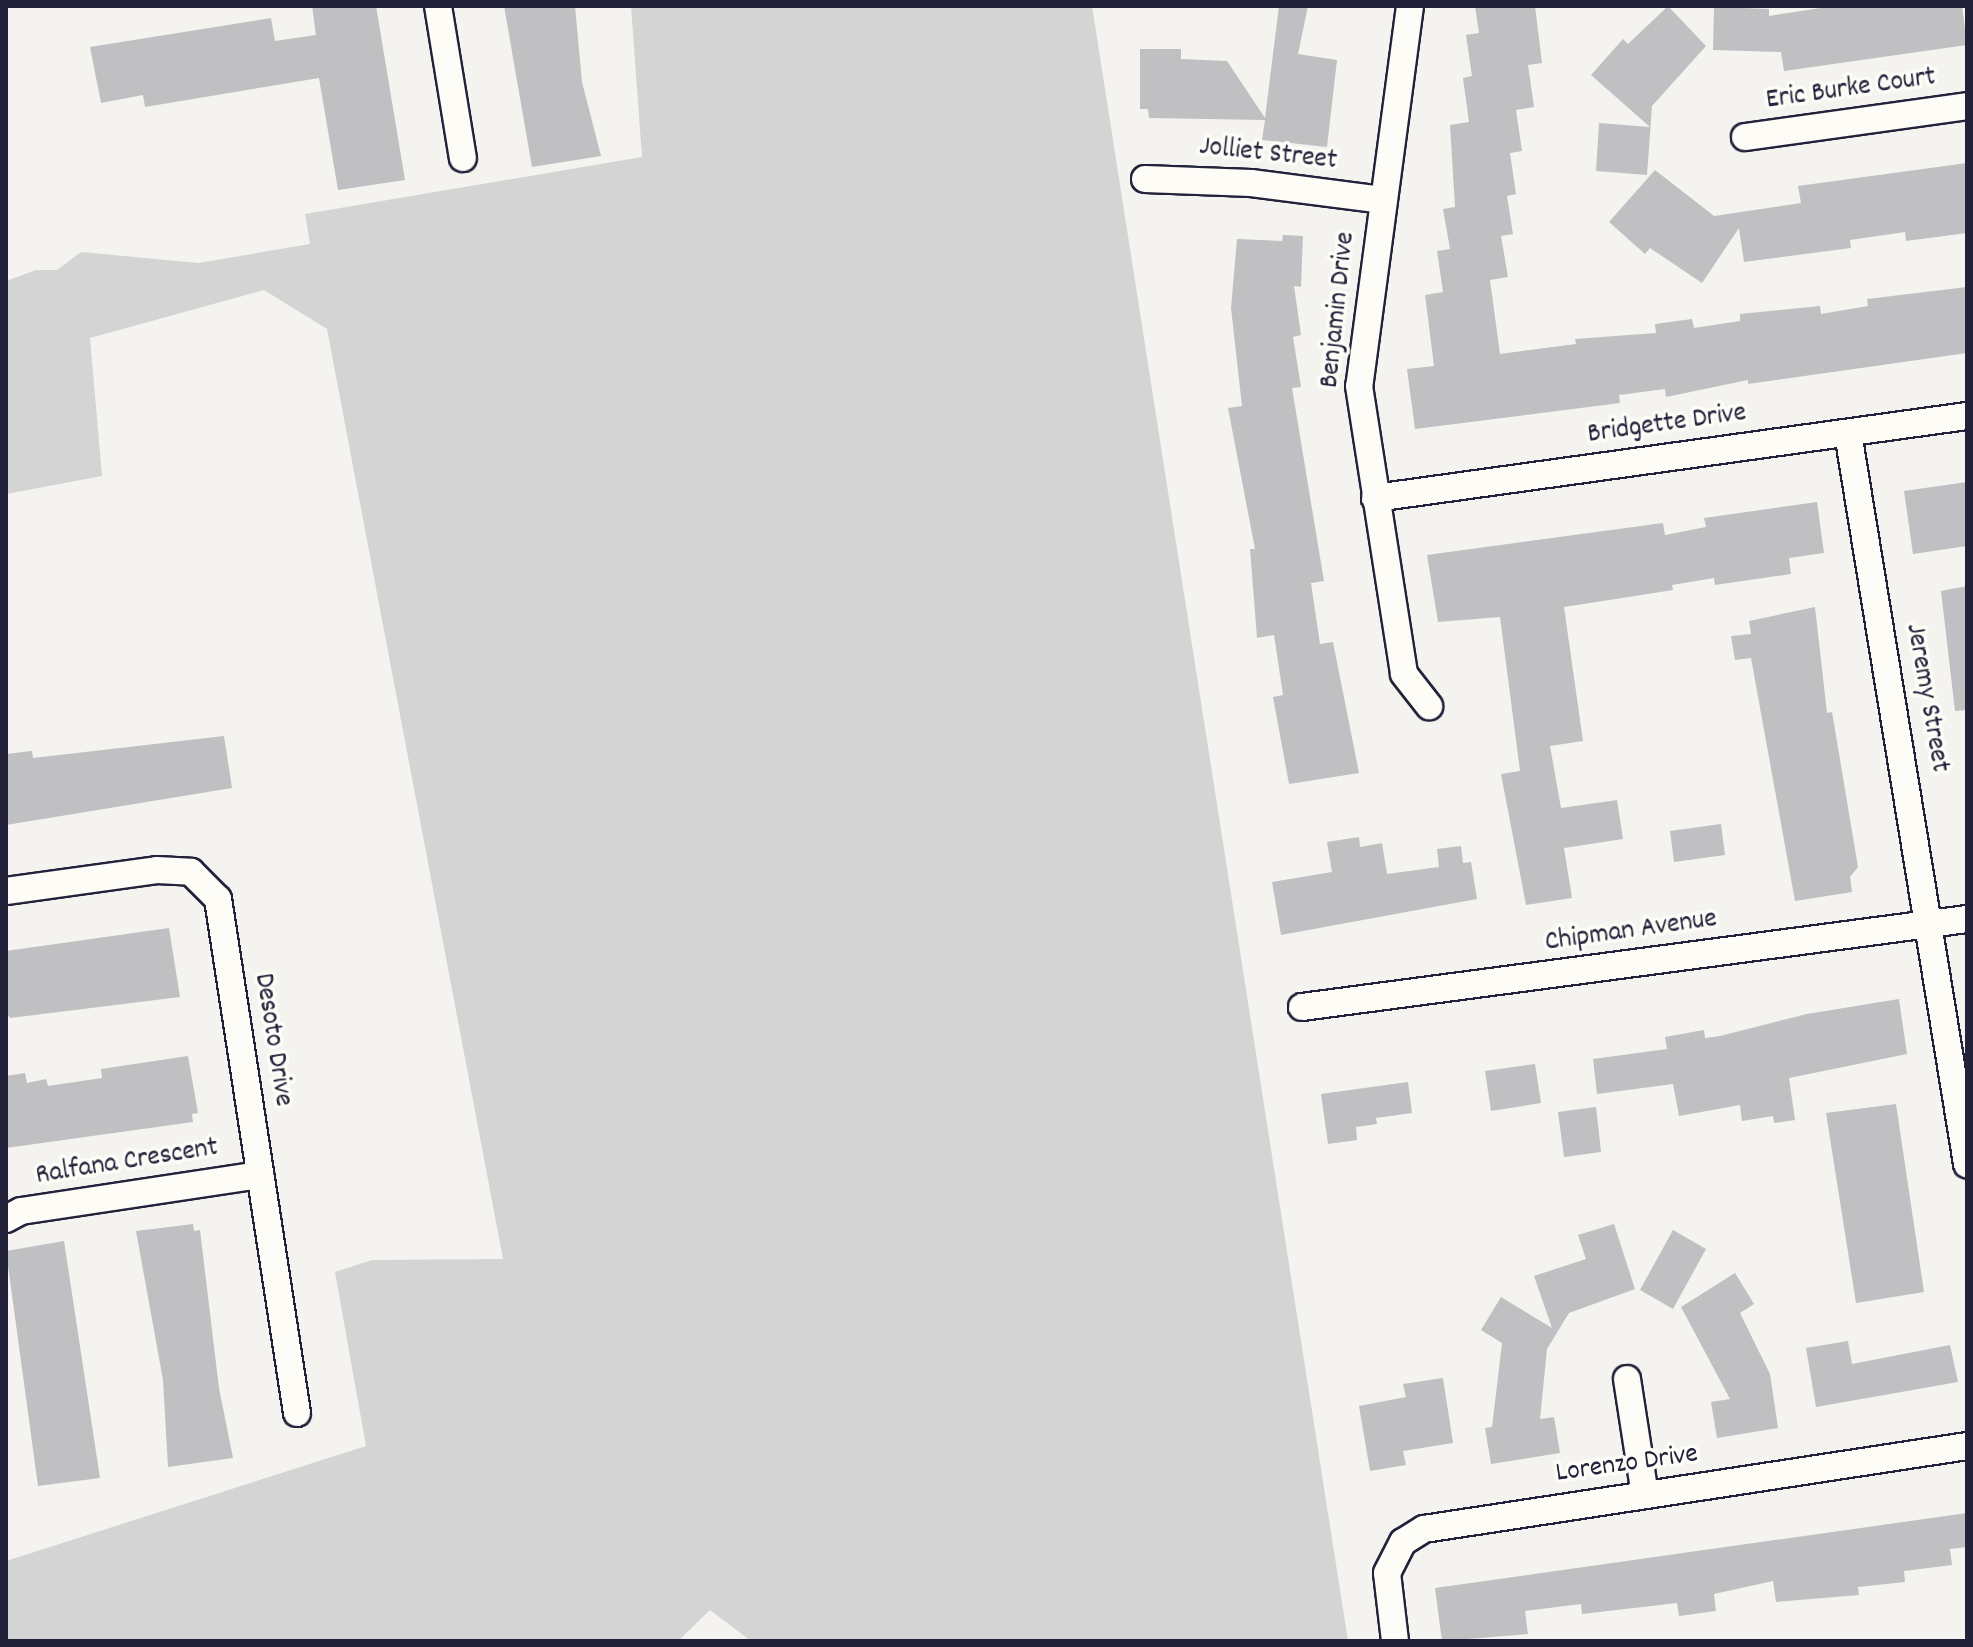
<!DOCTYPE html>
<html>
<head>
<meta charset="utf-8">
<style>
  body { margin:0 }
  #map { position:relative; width:1973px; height:1647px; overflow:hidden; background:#f4f3ef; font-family:Dekko,sans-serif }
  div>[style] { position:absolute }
  .green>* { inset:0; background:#d5d4d5 }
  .building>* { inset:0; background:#c0bfc2 }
  .roads { filter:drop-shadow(2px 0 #22223b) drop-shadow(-2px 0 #22223b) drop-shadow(0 2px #22223b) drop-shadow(0 -2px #22223b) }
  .street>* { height:26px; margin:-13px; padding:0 13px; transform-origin:13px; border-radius:13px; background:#fdfcf7 }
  span { translate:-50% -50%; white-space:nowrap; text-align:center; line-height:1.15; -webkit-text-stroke:7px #fdfcf7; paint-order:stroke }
  .street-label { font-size:28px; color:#22223b }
  .frame { position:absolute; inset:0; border:8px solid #22223b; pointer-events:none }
</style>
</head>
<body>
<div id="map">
  <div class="green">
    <i style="clip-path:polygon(631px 6px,1092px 6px,1348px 1641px,751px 1641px,710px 1610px,678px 1641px,6px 1641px,6px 1561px,366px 1446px,335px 1272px,372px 1260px,503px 1259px,327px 329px,264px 290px,90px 338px,102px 476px,6px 494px,6px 281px,36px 270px,57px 270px,81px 252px,199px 263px,310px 244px,305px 214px,642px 157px)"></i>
  </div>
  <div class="building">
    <i style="clip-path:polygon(312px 6px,376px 6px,405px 180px,338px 190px,319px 78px,145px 107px,143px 95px,101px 103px,90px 47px,271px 18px,275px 41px,316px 35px)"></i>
    <i style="clip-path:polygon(504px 6px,575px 6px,582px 82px,601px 156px,532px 167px)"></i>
    <i style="clip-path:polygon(1279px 6px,1308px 6px,1298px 54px,1337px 60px,1327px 147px,1262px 140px,1265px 120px,1149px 118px,1148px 109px,1140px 109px,1140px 49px,1181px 49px,1181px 59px,1227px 61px,1265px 118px)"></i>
    <i style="clip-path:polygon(1475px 6px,1535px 6px,1542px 63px,1528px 65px,1534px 107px,1516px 110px,1522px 151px,1510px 153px,1516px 194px,1507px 196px,1513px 234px,1501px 236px,1508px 277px,1490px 280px,1500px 354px,1576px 344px,1575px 339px,1656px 333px,1655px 324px,1692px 319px,1694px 328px,1740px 321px,1740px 314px,1820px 306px,1821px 314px,1868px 306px,1867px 299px,1967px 287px,1967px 353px,1748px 384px,1748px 380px,1666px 397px,1665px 389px,1619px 395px,1620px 403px,1415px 429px,1407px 369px,1434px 366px,1425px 295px,1443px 292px,1437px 251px,1450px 249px,1443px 209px,1455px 207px,1450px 125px,1469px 122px,1463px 78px,1472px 76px,1466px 35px,1479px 33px)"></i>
    <i style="clip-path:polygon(1668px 6px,1706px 46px,1652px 106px,1647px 175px,1596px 171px,1599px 123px,1650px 127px,1591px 75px,1623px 39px,1628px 44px)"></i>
    <i style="clip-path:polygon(1834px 6px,1962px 6px,1967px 45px,1784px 71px,1781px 52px,1713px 50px,1714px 7px,1769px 9px,1769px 16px)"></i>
    <i style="clip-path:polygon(1967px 163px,1967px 233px,1906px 241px,1905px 232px,1850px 240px,1851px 248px,1744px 262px,1739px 228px,1702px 283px,1650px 248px,1645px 254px,1609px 222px,1655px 170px,1714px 216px,1801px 203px,1798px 186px)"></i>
    <i style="clip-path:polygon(1283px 235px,1303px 236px,1301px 287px,1294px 286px,1301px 335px,1293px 337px,1301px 387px,1292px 388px,1324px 581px,1311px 583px,1320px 644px,1333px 642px,1359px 773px,1289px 784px,1273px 697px,1283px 695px,1274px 635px,1257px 638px,1250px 549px,1255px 549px,1228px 408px,1242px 406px,1231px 308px,1237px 239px,1282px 241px)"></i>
    <i style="clip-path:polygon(1967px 482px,1967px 546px,1913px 554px,1904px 491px)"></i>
    <i style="clip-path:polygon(1817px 502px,1824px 553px,1789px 558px,1791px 574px,1715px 585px,1714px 578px,1672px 585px,1673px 590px,1564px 607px,1583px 741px,1550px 746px,1561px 808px,1617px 800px,1623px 839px,1564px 848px,1572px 898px,1526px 905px,1501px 774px,1520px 771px,1500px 617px,1438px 622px,1427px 555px,1663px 523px,1665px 535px,1706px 527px,1704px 518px)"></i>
    <i style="clip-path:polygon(1967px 586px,1967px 710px,1955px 711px,1941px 591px)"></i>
    <i style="clip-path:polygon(1815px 607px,1827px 713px,1832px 712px,1858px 867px,1850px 877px,1852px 892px,1795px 901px,1751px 658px,1735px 660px,1731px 636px,1751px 634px,1749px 621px)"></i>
    <i style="clip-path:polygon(224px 736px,232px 788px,6px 825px,6px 754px,32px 751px,33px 758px)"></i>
    <i style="clip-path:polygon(1721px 824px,1725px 855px,1674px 862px,1670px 831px)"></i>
    <i style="clip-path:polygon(1359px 837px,1360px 847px,1382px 843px,1387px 874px,1439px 867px,1437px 849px,1461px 846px,1463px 863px,1471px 862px,1477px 899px,1281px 935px,1272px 882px,1332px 872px,1327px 842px)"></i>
    <i style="clip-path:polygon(169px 928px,180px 997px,10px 1018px,6px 1012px,6px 951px)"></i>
    <i style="clip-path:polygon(1899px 999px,1907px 1054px,1789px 1078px,1795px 1120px,1774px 1123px,1773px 1116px,1742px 1121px,1740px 1105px,1679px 1116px,1673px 1084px,1597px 1094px,1593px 1059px,1667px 1049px,1665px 1037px,1704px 1030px,1705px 1038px,1720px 1036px,1807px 1014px)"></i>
    <i style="clip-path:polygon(188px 1056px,198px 1113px,192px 1114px,193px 1122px,6px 1148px,6px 1076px,25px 1073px,27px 1083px,46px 1079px,48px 1086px,102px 1078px,101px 1069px)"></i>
    <i style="clip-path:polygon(1535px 1064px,1541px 1103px,1491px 1111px,1485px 1071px)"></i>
    <i style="clip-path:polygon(1408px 1082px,1412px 1113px,1376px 1118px,1377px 1124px,1356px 1127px,1357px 1140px,1328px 1144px,1321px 1094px)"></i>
    <i style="clip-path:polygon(1896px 1104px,1924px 1292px,1856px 1303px,1826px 1113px)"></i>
    <i style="clip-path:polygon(1596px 1107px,1601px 1152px,1564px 1157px,1558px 1112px)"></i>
    <i style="clip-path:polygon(193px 1224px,194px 1231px,200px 1230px,219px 1388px,233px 1458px,168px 1467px,163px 1380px,136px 1231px)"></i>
    <i style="clip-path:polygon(1614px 1224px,1635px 1289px,1569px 1313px,1547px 1349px,1540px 1419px,1554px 1417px,1560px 1453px,1491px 1464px,1485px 1428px,1492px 1427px,1502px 1343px,1481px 1330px,1501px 1297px,1552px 1328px,1534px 1276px,1586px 1259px,1578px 1235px)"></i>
    <i style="clip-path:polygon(1673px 1230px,1706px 1249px,1673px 1309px,1640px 1290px)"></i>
    <i style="clip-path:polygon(64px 1241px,100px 1478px,38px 1486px,6px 1251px)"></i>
    <i style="clip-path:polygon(1735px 1273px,1754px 1304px,1740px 1313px,1770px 1374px,1778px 1428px,1717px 1438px,1711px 1402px,1730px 1399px,1681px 1307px)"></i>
    <i style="clip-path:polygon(1848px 1341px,1852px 1364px,1950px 1345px,1958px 1382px,1816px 1407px,1806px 1348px)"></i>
    <i style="clip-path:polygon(1443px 1378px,1453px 1443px,1403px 1451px,1406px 1465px,1370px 1471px,1359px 1406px,1406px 1397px,1403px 1384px)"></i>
    <i style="clip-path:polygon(1967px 1513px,1967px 1547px,1950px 1549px,1952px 1565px,1904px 1571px,1905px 1582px,1858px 1587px,1859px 1595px,1776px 1602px,1773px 1581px,1714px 1594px,1716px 1611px,1679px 1616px,1677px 1603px,1582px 1614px,1581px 1604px,1525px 1611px,1528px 1634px,1442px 1641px,1435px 1588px)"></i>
  </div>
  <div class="roads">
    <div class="street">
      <i style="left:438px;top:6px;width:154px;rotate:80.7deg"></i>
      <i style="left:1410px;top:6px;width:383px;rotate:97.6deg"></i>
      <i style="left:1359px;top:386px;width:291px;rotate:81.1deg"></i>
      <i style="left:1404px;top:674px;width:41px;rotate:52deg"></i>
      <i style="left:1745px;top:137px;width:224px;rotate:-7.9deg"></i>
      <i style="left:1145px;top:179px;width:106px;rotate:2.2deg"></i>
      <i style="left:1251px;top:183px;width:134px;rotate:7.3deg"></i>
      <i style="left:1848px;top:433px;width:741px;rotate:80.75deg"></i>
      <i style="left:1375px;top:498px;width:598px;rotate:-7.89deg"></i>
      <i style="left:6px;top:891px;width:152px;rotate:-7.9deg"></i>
      <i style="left:157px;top:870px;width:34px;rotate:3deg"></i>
      <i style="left:191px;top:872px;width:38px;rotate:45deg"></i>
      <i style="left:218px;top:899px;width:520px;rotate:81.26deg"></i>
      <i style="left:1302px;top:1007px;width:671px;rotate:-7.54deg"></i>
      <i style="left:6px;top:1219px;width:17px;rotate:-28deg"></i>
      <i style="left:21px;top:1211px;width:242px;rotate:-8.6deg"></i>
      <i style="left:1627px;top:1379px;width:117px;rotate:81.2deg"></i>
      <i style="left:1395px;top:1641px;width:68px;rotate:-96.7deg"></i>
      <i style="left:1387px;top:1573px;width:35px;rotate:-63deg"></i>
      <i style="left:1403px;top:1542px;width:25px;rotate:-32deg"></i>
      <i style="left:1424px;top:1529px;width:549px;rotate:-8.69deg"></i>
    </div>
  </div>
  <div class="street-label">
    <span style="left:1851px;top:90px;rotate:-8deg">Eric Burke Court</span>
    <span style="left:1268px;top:155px;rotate:6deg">Jolliet Street</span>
    <span style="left:1339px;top:310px;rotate:-84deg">Benjamin Drive</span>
    <span style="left:1667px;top:425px;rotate:-8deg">Bridgette Drive</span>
    <span style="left:1926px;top:698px;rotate:80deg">Jeremy Street</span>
    <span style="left:1631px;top:932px;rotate:-8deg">Chipman Avenue</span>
    <span style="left:272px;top:1040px;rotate:81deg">Desoto Drive</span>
    <span style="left:127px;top:1163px;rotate:-9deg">Ralfana Crescent</span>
    <span style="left:1627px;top:1465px;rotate:-8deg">Lorenzo Drive</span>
  </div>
  <div class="frame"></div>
</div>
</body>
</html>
